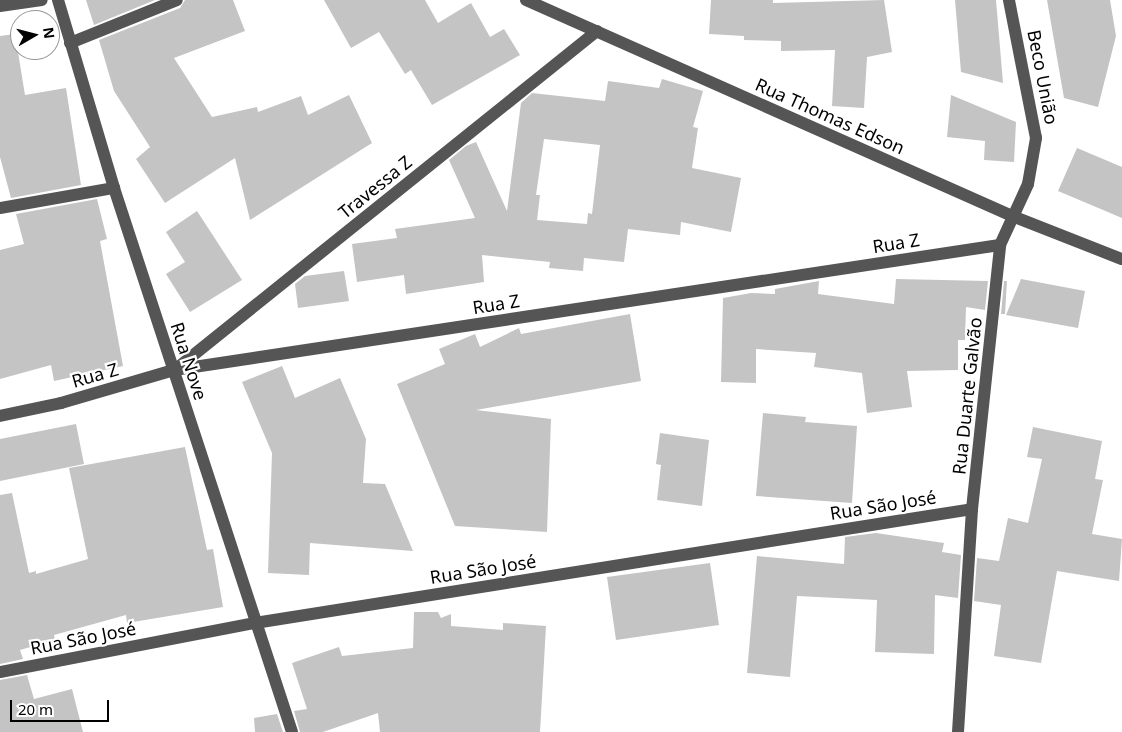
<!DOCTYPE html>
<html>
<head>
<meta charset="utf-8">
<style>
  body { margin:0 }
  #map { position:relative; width:1122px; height:732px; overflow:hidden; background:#fff; font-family:"Noto Sans",sans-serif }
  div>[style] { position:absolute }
  .building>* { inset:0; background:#c4c4c4 }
  .minor>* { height:12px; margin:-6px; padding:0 6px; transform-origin:6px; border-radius:6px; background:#555 }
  span { translate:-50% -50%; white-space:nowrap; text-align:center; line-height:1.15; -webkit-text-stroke:4.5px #fff; paint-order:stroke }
  .street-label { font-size:18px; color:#000 }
  .north { position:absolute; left:10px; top:10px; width:50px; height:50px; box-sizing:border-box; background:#fff; border:1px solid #999; border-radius:50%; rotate:82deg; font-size:14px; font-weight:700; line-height:20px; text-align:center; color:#000 }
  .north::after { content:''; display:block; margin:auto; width:18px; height:22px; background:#000; clip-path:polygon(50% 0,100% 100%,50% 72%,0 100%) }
  .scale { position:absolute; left:10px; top:700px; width:99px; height:22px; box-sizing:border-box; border:2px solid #000; border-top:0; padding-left:6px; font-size:15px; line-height:18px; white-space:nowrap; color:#000; -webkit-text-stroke:4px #fff; paint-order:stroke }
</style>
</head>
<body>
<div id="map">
  <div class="building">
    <i style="clip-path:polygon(86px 0,155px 0,94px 25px)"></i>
    <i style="clip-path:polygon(185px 0,233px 0,245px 31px,174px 58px,212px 117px,257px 107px,258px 112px,301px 96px,308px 115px,349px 95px,372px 143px,250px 220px,235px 158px,165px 203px,136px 159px,150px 147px,114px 91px,99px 40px,180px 8px)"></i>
    <i style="clip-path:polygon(324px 0,425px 0,438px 23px,471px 3px,490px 37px,504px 29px,520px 55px,432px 105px,411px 70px,405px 74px,379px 32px,351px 48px)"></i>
    <i style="clip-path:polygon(711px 0,773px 0,773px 3px,884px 0,892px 52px,867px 57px,864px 108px,832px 106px,835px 50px,781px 51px,781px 41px,744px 40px,744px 36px,709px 34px)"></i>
    <i style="clip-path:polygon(955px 0,996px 0,1003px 83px,961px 72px)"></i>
    <i style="clip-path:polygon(1047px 0,1110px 0,1116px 36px,1098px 107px,1064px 98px)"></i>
    <i style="clip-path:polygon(15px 34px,25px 95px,66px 88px,81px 185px,11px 198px,0 157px,0 36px)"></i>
    <i style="clip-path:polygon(evenodd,662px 79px,703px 91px,693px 127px,698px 128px,692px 168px,741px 178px,731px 232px,681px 222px,680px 235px,628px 229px,624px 262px,584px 258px,583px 271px,549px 268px,550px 262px,482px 255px,484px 282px,406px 294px,404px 275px,357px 282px,352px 244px,397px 238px,395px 229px,475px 218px,449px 160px,466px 146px,476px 142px,507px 211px,521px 103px,532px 93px,605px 101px,608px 81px,659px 88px,662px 79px,544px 139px,600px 145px,592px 214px,588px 213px,587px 224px,537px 220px,540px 195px,536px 195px,544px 139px)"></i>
    <i style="clip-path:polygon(951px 95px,1016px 122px,1014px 162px,984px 160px,985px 141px,947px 137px)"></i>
    <i style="clip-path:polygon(1077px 148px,1122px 167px,1122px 218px,1058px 191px)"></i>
    <i style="clip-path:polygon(97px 199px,107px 239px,100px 241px,123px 366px,54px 381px,51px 365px,0 379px,0 250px,24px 244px,16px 214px)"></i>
    <i style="clip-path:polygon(197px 211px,242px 280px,190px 312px,166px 274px,185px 262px,166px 232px)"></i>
    <i style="clip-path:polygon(344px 271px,349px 301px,298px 308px,295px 284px,305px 276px)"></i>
    <i style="clip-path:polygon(896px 279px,988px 281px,985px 310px,966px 307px,965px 340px,958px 340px,958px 370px,907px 371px,912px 407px,867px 413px,862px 373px,814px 367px,816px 353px,756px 349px,756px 383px,721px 382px,723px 298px,751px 293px,775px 294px,775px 289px,819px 281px,818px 294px,894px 304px)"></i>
    <i style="clip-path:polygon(1021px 279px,1085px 291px,1078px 328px,1006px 315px)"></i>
    <i style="clip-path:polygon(1004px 281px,1007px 281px,1005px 314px,1001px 314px)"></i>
    <i style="clip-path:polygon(630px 314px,641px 381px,476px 410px,551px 419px,547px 532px,455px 526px,397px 384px,445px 364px,439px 349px,475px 334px,480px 347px,519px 328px,521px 334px)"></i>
    <i style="clip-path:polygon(282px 366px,295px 398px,340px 378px,366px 439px,363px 483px,385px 484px,413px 551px,310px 543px,309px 575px,268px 573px,272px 453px,242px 382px)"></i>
    <i style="clip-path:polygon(763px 413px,806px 417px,805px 422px,857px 426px,852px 503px,756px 496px)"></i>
    <i style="clip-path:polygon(76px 424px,84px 464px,0 481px,0 439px)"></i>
    <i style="clip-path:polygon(1033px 427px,1102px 441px,1095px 479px,1103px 480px,1092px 534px,1122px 539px,1119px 581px,1057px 571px,1041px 663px,994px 656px,1001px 605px,974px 601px,977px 558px,999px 561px,1008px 518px,1028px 523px,1042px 459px,1027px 457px)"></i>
    <i style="clip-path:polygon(660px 433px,709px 440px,702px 506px,657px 500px,661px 465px,656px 464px)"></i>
    <i style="clip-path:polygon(185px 447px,207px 550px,213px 549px,223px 607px,127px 623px,126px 615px,54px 635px,55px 640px,20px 650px,23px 659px,0 664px,0 495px,12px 493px,29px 573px,36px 571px,36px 574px,88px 559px,69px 468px)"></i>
    <i style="clip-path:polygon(876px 533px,944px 543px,942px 552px,961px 555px,958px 598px,935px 595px,934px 654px,875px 652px,877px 600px,797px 596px,790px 677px,747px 673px,757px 556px,844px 564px,845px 537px)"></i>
    <i style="clip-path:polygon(710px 563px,719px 625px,616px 640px,607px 577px)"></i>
    <i style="clip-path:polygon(414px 612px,438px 612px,441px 618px,451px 614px,451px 626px,503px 630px,503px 623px,546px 626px,540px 732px,380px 732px,378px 713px,323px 732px,300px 732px,294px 711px,307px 709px,292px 663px,339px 647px,342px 656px,413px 648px)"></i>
    <i style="clip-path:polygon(27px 675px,34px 699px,72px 689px,83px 732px,0 732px,0 680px)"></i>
    <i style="clip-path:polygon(277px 714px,283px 732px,255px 732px,254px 718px)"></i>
  </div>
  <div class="minor">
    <i style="left:58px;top:0;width:196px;rotate:73.4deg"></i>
    <i style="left:114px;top:188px;width:572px;rotate:71.88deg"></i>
    <i style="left:526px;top:0;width:532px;rotate:23.96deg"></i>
    <i style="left:1012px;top:216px;width:118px;rotate:21.4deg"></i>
    <i style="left:0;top:6px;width:42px;rotate:-8.1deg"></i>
    <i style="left:70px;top:43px;width:115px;rotate:-21.9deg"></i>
    <i style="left:0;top:208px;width:116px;rotate:-10deg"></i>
    <i style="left:176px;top:369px;width:540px;rotate:-38.76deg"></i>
    <i style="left:0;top:416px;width:62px;rotate:-12deg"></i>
    <i style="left:61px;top:403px;width:118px;rotate:-16.3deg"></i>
    <i style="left:174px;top:370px;width:835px;rotate:-8.61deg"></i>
    <i style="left:0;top:672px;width:260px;rotate:-10.9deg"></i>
    <i style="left:255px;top:623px;width:726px;rotate:-9.03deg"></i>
    <i style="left:958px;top:732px;width:223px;rotate:-86.4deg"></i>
    <i style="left:972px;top:509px;width:265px;rotate:-83.9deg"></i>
    <i style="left:1000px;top:245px;width:67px;rotate:-65.3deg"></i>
    <i style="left:1028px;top:184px;width:47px;rotate:-80.1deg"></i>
    <i style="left:1036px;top:138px;width:141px;rotate:-101.1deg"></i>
  </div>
  <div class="street-label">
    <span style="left:1043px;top:77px;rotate:79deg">Beco União</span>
    <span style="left:830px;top:116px;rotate:24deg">Rua Thomas Edson</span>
    <span style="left:375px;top:187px;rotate:-39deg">Travessa Z</span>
    <span style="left:896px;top:243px;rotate:-9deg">Rua Z</span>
    <span style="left:496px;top:304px;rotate:-9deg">Rua Z</span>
    <span style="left:189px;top:361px;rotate:72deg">Rua Nove</span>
    <span style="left:95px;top:375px;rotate:-16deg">Rua Z</span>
    <span style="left:967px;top:396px;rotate:-84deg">Rua Duarte Galvão</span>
    <span style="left:883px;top:505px;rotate:-9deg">Rua São José</span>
    <span style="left:483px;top:569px;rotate:-9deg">Rua São José</span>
    <span style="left:83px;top:638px;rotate:-11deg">Rua São José</span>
  </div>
  <div class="north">N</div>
  <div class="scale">20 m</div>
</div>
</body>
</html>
